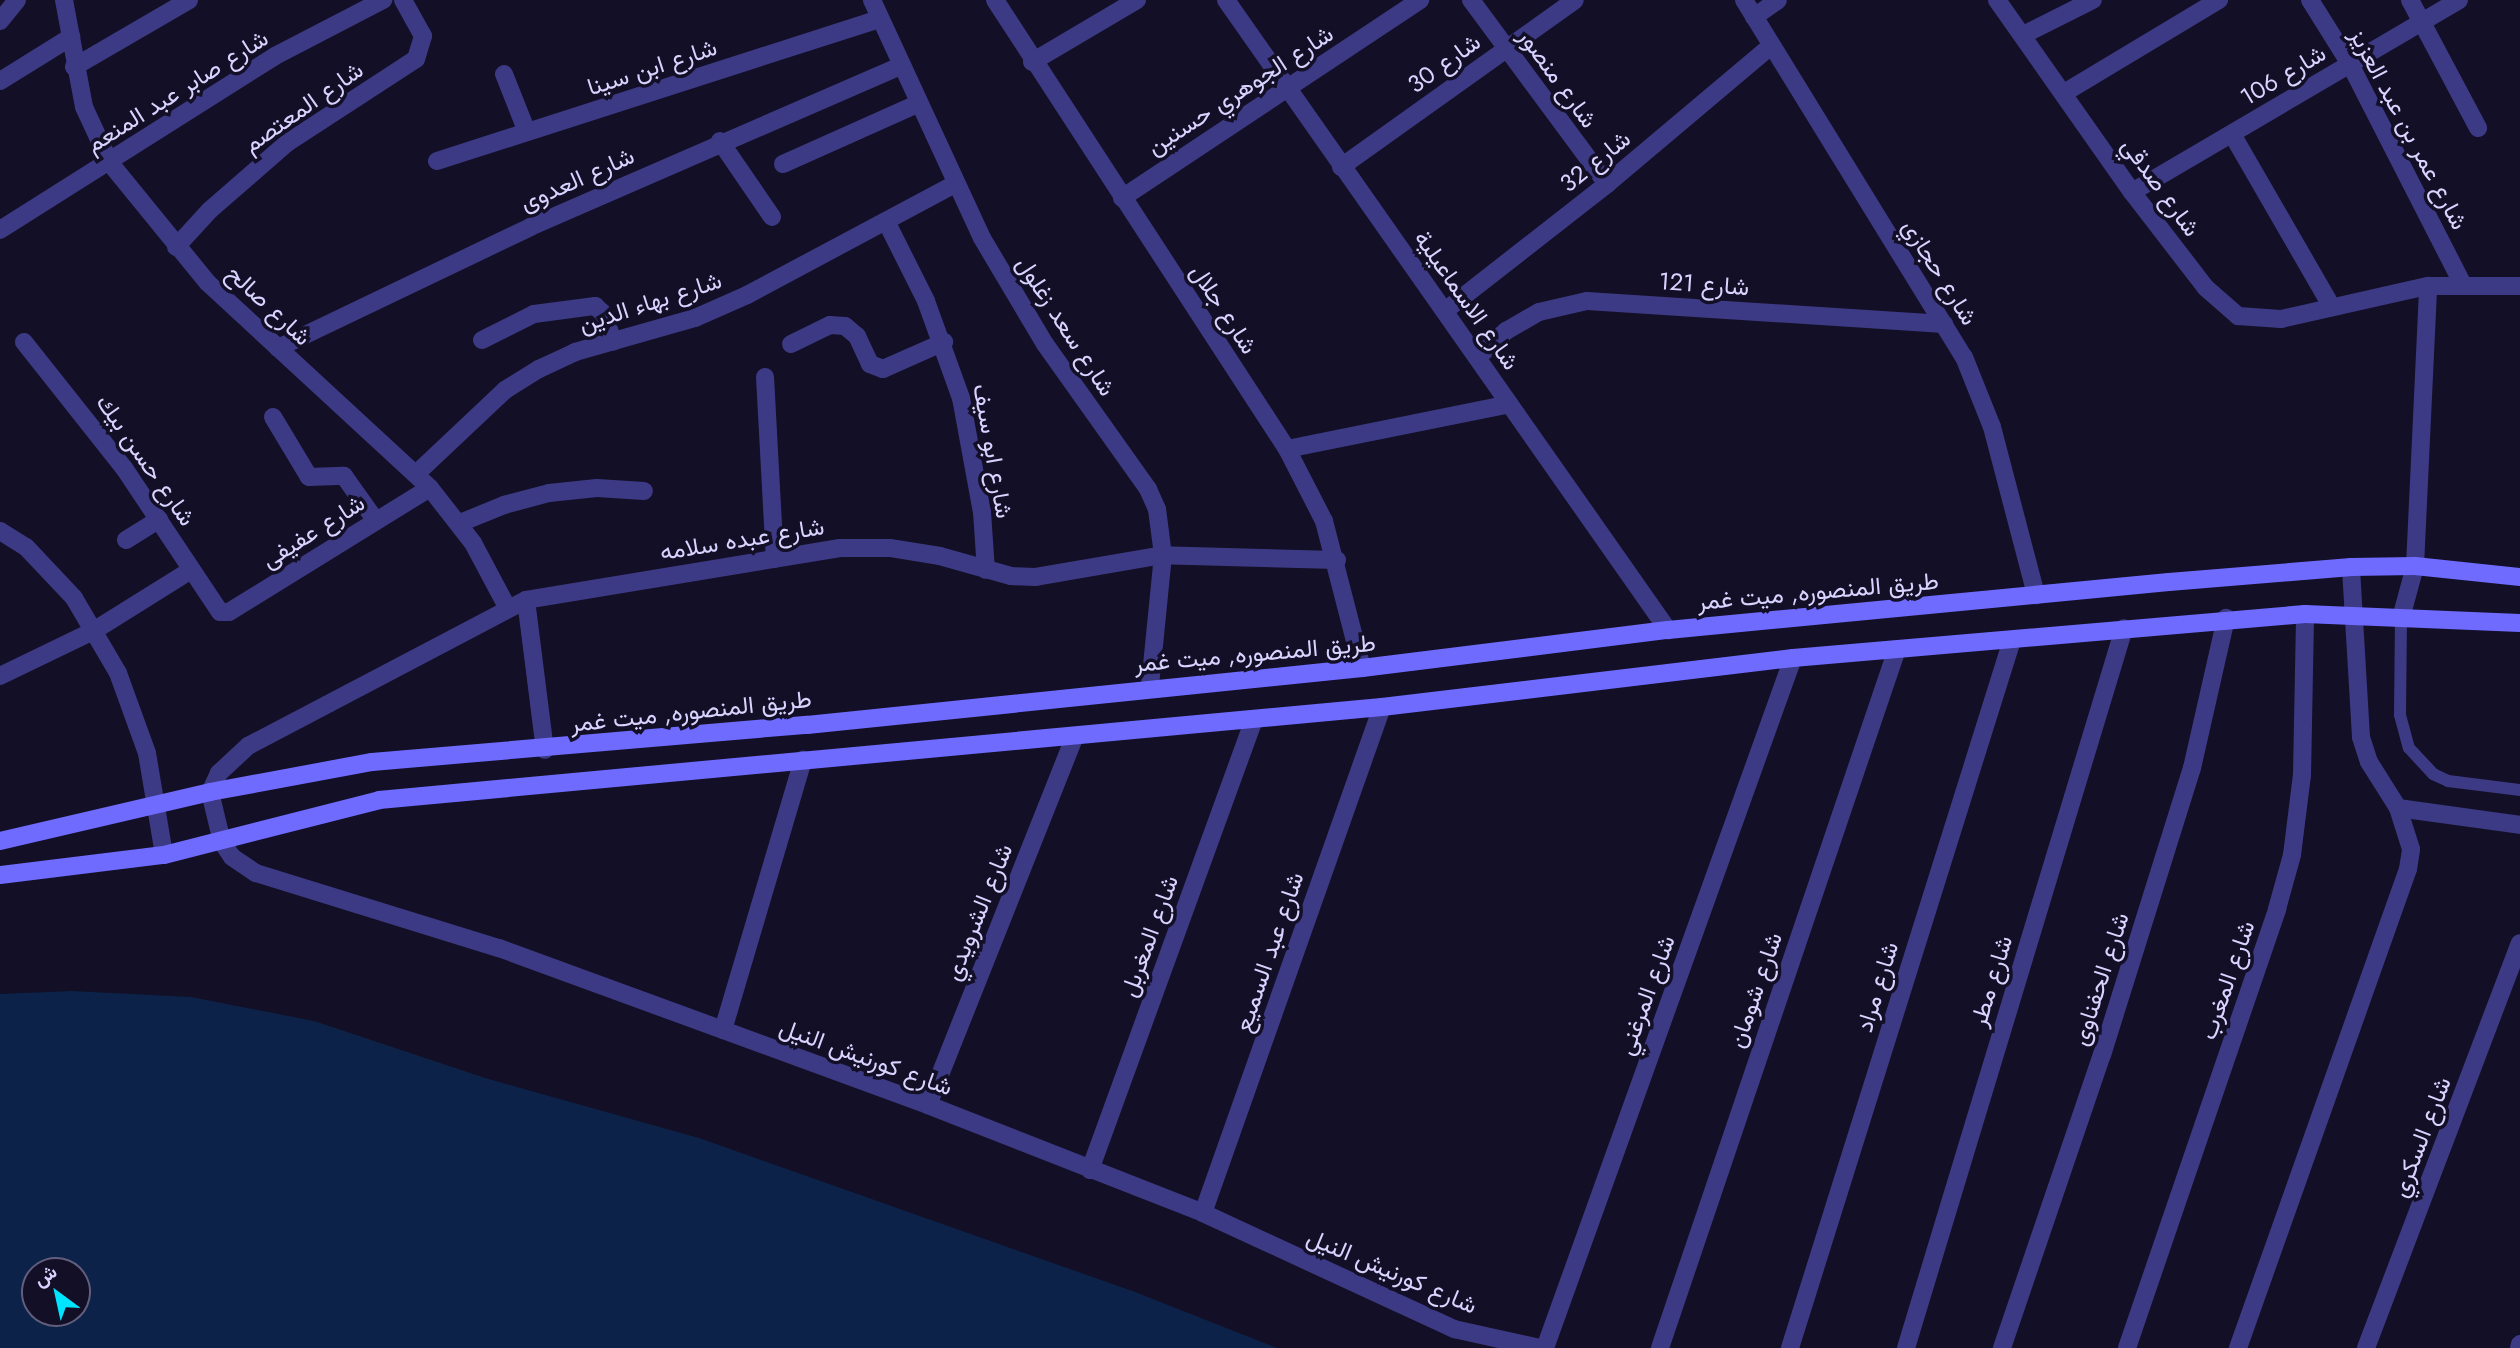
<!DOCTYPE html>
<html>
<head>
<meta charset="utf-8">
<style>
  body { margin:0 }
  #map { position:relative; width:2520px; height:1348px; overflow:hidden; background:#130f26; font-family:Jost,Vazirmatn,sans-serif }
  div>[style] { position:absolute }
  .water>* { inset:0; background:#0c2248 }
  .service>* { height:12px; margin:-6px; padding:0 6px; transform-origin:6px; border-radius:6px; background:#3d3a85 }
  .minor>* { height:18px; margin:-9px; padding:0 9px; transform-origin:9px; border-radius:9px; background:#3d3a85 }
  .secondary>* { height:18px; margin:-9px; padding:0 9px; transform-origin:9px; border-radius:9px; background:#6f6bff }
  span { translate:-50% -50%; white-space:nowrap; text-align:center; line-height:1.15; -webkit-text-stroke:7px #130f26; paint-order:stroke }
  .street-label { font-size:24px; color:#d9d4ff }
  .north { position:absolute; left:21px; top:1257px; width:70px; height:70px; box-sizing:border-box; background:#130f26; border:2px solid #625e7d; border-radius:50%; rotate:327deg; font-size:19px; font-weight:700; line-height:28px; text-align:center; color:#d9d4ff }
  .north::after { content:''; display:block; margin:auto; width:24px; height:32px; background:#00e5ff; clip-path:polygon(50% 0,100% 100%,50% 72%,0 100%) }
</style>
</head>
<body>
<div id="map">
  <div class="water">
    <i style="clip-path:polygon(evenodd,72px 991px,191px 997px,314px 1021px,485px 1078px,699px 1138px,1135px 1292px,1277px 1348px,0 1348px,0 994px,72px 991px,35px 1271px,77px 1271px,77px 1313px,35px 1313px,35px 1271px)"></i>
  </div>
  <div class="service">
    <i style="left:2401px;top:618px;width:97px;rotate:90.6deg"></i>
    <i style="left:2400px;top:715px;width:34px;rotate:75deg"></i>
    <i style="left:2409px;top:748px;width:35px;rotate:47deg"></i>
    <i style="left:2433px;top:774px;width:17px;rotate:25deg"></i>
    <i style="left:2448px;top:781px;width:73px;rotate:7.1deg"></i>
  </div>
  <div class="minor">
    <i style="left:64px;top:0;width:109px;rotate:79.4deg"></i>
    <i style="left:84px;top:107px;width:62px;rotate:65.1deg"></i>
    <i style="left:110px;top:163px;width:155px;rotate:50.8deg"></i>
    <i style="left:208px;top:283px;width:302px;rotate:42.7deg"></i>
    <i style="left:430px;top:488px;width:70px;rotate:52deg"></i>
    <i style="left:473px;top:543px;width:72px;rotate:62deg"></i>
    <i style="left:872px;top:0;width:262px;rotate:65.2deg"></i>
    <i style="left:982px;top:238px;width:123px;rotate:59.3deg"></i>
    <i style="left:1045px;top:344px;width:178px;rotate:54.6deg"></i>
    <i style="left:1148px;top:489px;width:22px;rotate:66deg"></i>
    <i style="left:1157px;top:509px;width:46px;rotate:82.6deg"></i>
    <i style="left:1163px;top:555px;width:132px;rotate:95.7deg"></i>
    <i style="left:995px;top:0;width:536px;rotate:56.96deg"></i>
    <i style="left:1287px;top:449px;width:81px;rotate:62.8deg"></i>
    <i style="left:1324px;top:521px;width:152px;rotate:75.5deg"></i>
    <i style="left:1226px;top:0;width:770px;rotate:54.95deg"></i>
    <i style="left:1471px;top:0;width:229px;rotate:53.5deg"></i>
    <i style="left:1744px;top:0;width:419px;rotate:58.4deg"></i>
    <i style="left:1964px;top:357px;width:75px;rotate:68.2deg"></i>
    <i style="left:1992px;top:427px;width:174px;rotate:75.3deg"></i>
    <i style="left:1997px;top:0;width:235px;rotate:54.9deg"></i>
    <i style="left:2132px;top:192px;width:121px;rotate:52.4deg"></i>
    <i style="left:2206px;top:288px;width:43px;rotate:41.2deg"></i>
    <i style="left:2238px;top:316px;width:43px;rotate:4deg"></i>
    <i style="left:2281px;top:319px;width:151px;rotate:-12.7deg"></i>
    <i style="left:2428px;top:286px;width:92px"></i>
    <i style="left:2310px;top:0;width:75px;rotate:58deg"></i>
    <i style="left:2350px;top:64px;width:246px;rotate:62.9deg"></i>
    <i style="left:2410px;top:0;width:145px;rotate:62deg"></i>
    <i style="left:1754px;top:17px;width:29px;rotate:-35deg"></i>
    <i style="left:0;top:21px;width:27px;rotate:-51deg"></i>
    <i style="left:2023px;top:35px;width:78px;rotate:-26.6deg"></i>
    <i style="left:1032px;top:62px;width:122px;rotate:-30.6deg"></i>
    <i style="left:74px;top:67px;width:133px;rotate:-30.2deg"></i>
    <i style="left:504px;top:74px;width:62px;rotate:68.4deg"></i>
    <i style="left:0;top:81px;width:84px;rotate:-31.8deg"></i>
    <i style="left:2064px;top:93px;width:181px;rotate:-31deg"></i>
    <i style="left:2232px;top:134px;width:200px;rotate:60deg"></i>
    <i style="left:720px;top:141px;width:92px;rotate:55.6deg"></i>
    <i style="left:437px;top:161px;width:465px;rotate:-17.8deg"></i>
    <i style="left:783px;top:164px;width:147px;rotate:-24.1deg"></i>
    <i style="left:1341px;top:167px;width:287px;rotate:-35.5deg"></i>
    <i style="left:2132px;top:192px;width:379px;rotate:-30.4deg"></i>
    <i style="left:1122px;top:198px;width:358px;rotate:-33.6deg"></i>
    <i style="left:886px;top:221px;width:89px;rotate:63.4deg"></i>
    <i style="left:926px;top:301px;width:103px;rotate:70.2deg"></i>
    <i style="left:961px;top:398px;width:116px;rotate:79.6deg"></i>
    <i style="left:982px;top:512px;width:58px;rotate:86.1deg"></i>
    <i style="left:0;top:230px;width:325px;rotate:-32.3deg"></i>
    <i style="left:275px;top:56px;width:122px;rotate:-27.4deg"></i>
    <i style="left:176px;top:247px;width:50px;rotate:-47.4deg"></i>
    <i style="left:210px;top:210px;width:102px;rotate:-41deg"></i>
    <i style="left:287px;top:143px;width:154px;rotate:-33.1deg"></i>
    <i style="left:416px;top:59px;width:24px;rotate:-73deg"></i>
    <i style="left:423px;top:36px;width:41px;rotate:-119.1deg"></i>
    <i style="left:1446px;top:310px;width:204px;rotate:-38deg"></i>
    <i style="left:1607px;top:184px;width:214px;rotate:-40.1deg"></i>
    <i style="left:482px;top:340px;width:58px;rotate:-26.6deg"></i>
    <i style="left:534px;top:314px;width:62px;rotate:-7.5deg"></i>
    <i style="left:595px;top:306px;width:12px;rotate:42deg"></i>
    <i style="left:604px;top:314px;width:29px;rotate:72deg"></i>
    <i style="left:24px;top:342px;width:161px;rotate:51.6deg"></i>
    <i style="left:124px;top:468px;width:173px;rotate:56.3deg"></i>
    <i style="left:220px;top:612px;width:9px"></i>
    <i style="left:229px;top:612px;width:236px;rotate:-31.7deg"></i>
    <i style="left:791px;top:344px;width:43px;rotate:-26deg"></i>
    <i style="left:830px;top:325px;width:15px;rotate:4deg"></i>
    <i style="left:845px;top:326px;width:16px;rotate:40deg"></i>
    <i style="left:857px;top:336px;width:31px;rotate:65deg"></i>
    <i style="left:870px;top:364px;width:14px;rotate:21deg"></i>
    <i style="left:883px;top:369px;width:67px;rotate:-23.9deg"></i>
    <i style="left:278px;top:348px;width:280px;rotate:-25.6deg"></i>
    <i style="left:530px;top:227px;width:404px;rotate:-23.5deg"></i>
    <i style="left:1478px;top:357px;width:38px;rotate:-43deg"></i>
    <i style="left:1506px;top:331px;width:38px;rotate:-30deg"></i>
    <i style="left:1539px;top:312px;width:49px;rotate:-12.9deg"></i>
    <i style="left:1587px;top:301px;width:358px;rotate:3.7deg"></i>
    <i style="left:765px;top:377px;width:182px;rotate:86.9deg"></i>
    <i style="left:273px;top:417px;width:70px;rotate:59deg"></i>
    <i style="left:309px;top:477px;width:35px;rotate:-2deg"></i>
    <i style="left:344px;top:476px;width:55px;rotate:54.6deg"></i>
    <i style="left:1287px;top:449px;width:227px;rotate:-11.4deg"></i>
    <i style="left:416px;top:474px;width:122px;rotate:-43.3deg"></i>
    <i style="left:505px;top:390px;width:40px;rotate:-32deg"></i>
    <i style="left:539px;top:369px;width:40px;rotate:-25deg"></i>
    <i style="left:575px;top:352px;width:125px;rotate:-15.8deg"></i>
    <i style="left:695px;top:318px;width:57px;rotate:-23.9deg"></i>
    <i style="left:747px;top:295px;width:236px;rotate:-28.1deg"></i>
    <i style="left:460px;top:523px;width:48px;rotate:-22.2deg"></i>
    <i style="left:504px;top:505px;width:47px;rotate:-14.9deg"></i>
    <i style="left:549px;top:493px;width:48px;rotate:-5.9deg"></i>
    <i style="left:597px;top:488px;width:47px;rotate:3.7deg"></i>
    <i style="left:0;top:531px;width:31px;rotate:32deg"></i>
    <i style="left:26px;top:547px;width:70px;rotate:46.7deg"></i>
    <i style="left:74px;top:598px;width:87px;rotate:59.6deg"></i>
    <i style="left:118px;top:673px;width:85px;rotate:70.1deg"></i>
    <i style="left:147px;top:753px;width:103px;rotate:80.5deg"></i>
    <i style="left:126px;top:540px;width:39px;rotate:-32deg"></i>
    <i style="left:1337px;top:560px;width:174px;rotate:-178.4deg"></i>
    <i style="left:1163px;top:555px;width:129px;rotate:170.2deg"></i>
    <i style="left:1036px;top:577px;width:25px;rotate:-178deg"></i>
    <i style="left:1011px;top:576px;width:74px;rotate:-164.3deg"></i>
    <i style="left:940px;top:556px;width:51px;rotate:-170.9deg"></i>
    <i style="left:890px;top:548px;width:50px;rotate:180deg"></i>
    <i style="left:840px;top:548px;width:318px;rotate:170.6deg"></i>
    <i style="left:526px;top:600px;width:314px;rotate:152.3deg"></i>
    <i style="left:248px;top:746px;width:40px;rotate:137deg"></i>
    <i style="left:219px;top:773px;width:21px;rotate:115deg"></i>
    <i style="left:210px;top:792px;width:51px;rotate:76.5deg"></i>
    <i style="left:222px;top:842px;width:18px;rotate:56deg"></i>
    <i style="left:232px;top:857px;width:29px;rotate:34deg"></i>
    <i style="left:256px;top:873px;width:254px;rotate:17.2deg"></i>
    <i style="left:499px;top:948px;width:457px;rotate:20.1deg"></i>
    <i style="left:928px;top:1105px;width:295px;rotate:21.4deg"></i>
    <i style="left:1203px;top:1213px;width:277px;rotate:24.8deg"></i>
    <i style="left:1454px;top:1329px;width:88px;rotate:12.5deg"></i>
    <i style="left:526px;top:600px;width:151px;rotate:82.8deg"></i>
    <i style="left:2401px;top:618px;width:54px;rotate:-74.9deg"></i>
    <i style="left:2415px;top:566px;width:280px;rotate:-87.3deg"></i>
    <i style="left:0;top:676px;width:106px;rotate:-25.8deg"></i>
    <i style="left:95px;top:630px;width:113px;rotate:-32deg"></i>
    <i style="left:2398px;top:808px;width:123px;rotate:7.9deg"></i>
    <i style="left:723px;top:1030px;width:282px;rotate:-73.5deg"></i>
    <i style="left:928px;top:1105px;width:397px;rotate:-68.3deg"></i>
    <i style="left:1090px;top:1170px;width:480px;rotate:-70deg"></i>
    <i style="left:1203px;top:1213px;width:537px;rotate:-70.52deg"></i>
    <i style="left:1545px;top:1348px;width:733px;rotate:-70.23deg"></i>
    <i style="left:1660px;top:1348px;width:738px;rotate:-71.27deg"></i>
    <i style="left:1790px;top:1348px;width:742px;rotate:-72.59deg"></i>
    <i style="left:1906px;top:1348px;width:752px;rotate:-73.15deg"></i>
    <i style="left:2002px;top:1348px;width:310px;rotate:-71.2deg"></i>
    <i style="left:2102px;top:1055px;width:301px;rotate:-72.6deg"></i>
    <i style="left:2192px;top:768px;width:154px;rotate:-77.2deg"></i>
    <i style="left:2127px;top:1348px;width:464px;rotate:-71.1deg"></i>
    <i style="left:2277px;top:909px;width:56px;rotate:-74.5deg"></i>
    <i style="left:2292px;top:855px;width:81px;rotate:-82.9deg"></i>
    <i style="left:2302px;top:775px;width:161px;rotate:-88.9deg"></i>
    <i style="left:2238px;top:1348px;width:508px;rotate:-70.46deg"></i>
    <i style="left:2408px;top:869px;width:20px;rotate:-81deg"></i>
    <i style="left:2411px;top:849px;width:43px;rotate:-107.6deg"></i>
    <i style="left:2398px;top:808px;width:54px;rotate:-122.2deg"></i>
    <i style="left:2369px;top:762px;width:26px;rotate:-108deg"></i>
    <i style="left:2361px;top:737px;width:170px;rotate:-93.4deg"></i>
    <i style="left:2366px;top:1348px;width:433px;rotate:-69.2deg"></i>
    <i style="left:2519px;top:1348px;width:4px;rotate:-76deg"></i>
  </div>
  <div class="secondary">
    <i style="left:0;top:841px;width:216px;rotate:-13.1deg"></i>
    <i style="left:210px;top:792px;width:165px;rotate:-10.5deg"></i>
    <i style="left:372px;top:762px;width:437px;rotate:-4.9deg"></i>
    <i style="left:807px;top:725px;width:558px;rotate:-5.86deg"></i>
    <i style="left:1362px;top:668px;width:308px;rotate:-7.1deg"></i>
    <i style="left:1668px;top:630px;width:503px;rotate:-5.47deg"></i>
    <i style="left:2169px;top:582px;width:183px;rotate:-4.7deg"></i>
    <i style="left:2351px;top:567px;width:64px;rotate:-0.9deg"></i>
    <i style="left:2415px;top:566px;width:106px;rotate:6deg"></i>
    <i style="left:0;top:875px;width:165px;rotate:-7deg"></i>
    <i style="left:164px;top:855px;width:222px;rotate:-14.3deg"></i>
    <i style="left:379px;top:800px;width:1007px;rotate:-5.3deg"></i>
    <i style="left:1382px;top:707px;width:414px;rotate:-6.8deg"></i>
    <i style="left:1793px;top:658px;width:514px;rotate:-4.91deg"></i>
    <i style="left:2305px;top:614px;width:215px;rotate:2.4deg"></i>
  </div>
  <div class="street-label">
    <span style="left:1444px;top:63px;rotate:-36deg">شارع 30</span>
    <span style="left:652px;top:67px;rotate:-18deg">شارع ابن سينا</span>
    <span style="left:2283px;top:75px;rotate:-31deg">شارع 106</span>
    <span style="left:1558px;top:78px;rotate:54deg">شارع منصور</span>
    <span style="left:1240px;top:90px;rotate:-33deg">شارع الجوهري حسنين</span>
    <span style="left:177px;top:91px;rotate:-32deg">شارع صابر عبد المنعم</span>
    <span style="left:303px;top:107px;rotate:-35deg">شارع المعتصم</span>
    <span style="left:2409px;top:129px;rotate:62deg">شارع عمر بن عبد العزيز</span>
    <span style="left:1595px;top:161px;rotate:-39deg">شارع 32</span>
    <span style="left:577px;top:179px;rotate:-24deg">شارع العدوى</span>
    <span style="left:2161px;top:187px;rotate:54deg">شارع صدقي</span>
    <span style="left:1940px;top:272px;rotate:58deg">شارع حجازي</span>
    <span style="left:1704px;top:284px;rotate:4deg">شارع 121</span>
    <span style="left:1467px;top:300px;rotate:55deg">شارع الاسماعيلية</span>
    <span style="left:650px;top:302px;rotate:-18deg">شارع بهاء الدين</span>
    <span style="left:269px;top:305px;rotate:43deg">شارع صالح</span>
    <span style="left:1224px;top:309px;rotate:57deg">شارع جلال</span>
    <span style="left:1066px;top:326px;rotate:57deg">شارع سعد زغلول</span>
    <span style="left:993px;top:451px;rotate:80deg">شارع ابو سيف</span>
    <span style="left:146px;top:460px;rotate:55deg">شارع حسن بيك</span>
    <span style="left:313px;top:531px;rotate:-32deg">شارع عفيفى</span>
    <span style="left:742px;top:539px;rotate:-9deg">شارع عبده سلامه</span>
    <span style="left:1818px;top:591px;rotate:-5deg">طريق المنصوره, ميت غمر</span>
    <span style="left:1255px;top:653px;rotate:-5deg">طريق المنصوره, ميت غمر</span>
    <span style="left:691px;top:711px;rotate:-6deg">طريق المنصوره, ميت غمر</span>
    <span style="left:978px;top:912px;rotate:-68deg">شارع الشرويدي</span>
    <span style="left:1149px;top:936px;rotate:-70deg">شارع المغربل</span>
    <span style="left:1269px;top:952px;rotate:-71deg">شارع عبد السميع</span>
    <span style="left:2100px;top:979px;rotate:-72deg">شارع الحفناوى</span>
    <span style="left:2227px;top:980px;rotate:-71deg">شارع المغرب</span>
    <span style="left:1991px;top:981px;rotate:-73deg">شارع مطر</span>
    <span style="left:1877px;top:987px;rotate:-73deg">شارع مراد</span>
    <span style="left:1755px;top:990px;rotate:-71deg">شارع شومان</span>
    <span style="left:1646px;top:995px;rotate:-70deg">شارع المرغني</span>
    <span style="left:866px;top:1057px;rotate:20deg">شارع كورنيش النيل</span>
    <span style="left:2421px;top:1137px;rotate:-69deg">شارع السكري</span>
    <span style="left:1392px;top:1271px;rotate:23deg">شارع كورنيش النيل</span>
  </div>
  <div class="north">ش</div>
</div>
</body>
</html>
